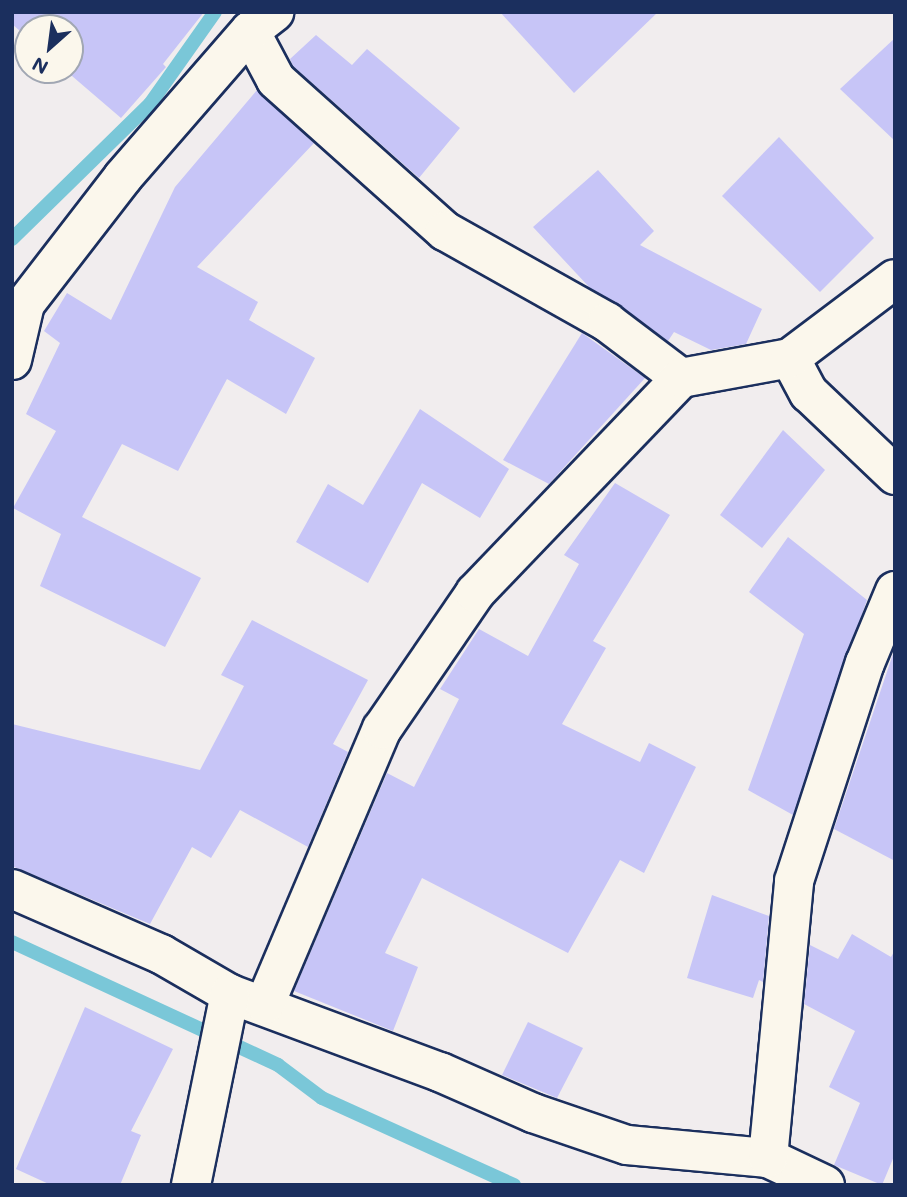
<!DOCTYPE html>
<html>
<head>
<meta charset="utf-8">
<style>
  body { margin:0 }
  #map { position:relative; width:907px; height:1197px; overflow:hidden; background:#f1edee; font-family:Mali,sans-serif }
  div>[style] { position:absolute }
  .stream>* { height:14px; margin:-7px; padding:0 7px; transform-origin:7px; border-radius:7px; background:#7ac7d8 }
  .building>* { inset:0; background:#c7c5f7 }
  .roads { filter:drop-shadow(2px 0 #1b2f5e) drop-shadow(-2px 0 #1b2f5e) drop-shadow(0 2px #1b2f5e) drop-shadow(0 -2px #1b2f5e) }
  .minor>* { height:38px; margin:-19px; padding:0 19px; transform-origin:19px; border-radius:19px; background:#fbf7ec }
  span { translate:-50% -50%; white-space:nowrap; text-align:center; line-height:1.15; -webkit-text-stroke:7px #fbf7ec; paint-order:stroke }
  .frame { position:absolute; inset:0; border:14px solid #1b2f5e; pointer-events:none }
  .north { position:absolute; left:14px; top:14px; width:70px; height:70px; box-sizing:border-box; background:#fbf7ec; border:2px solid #a1a7b3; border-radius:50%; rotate:208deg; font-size:19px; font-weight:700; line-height:28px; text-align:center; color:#1b2f5e }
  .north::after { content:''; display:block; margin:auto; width:24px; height:32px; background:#1b2f5e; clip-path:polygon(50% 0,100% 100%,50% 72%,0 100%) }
</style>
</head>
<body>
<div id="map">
  <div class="stream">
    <i style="left:12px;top:239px;width:193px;rotate:-44.4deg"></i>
    <i style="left:150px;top:104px;width:113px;rotate:-54.8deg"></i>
    <i style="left:12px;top:942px;width:293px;rotate:24.8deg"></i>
    <i style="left:278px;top:1065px;width:55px;rotate:36.9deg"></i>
    <i style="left:322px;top:1098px;width:211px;rotate:24.4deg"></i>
  </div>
  <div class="building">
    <i style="clip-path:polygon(12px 12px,204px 12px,163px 64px,166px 67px,121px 118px,65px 70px,70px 70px,70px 28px,28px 28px,28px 38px,12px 24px)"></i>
    <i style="clip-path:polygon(500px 12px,658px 12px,574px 93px)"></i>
    <i style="clip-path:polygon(316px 35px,352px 65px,367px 49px,460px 128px,419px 178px,293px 66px,290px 59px)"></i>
    <i style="clip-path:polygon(895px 38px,895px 141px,840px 89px)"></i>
    <i style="clip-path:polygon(257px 90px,314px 143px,197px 267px,258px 302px,249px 320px,315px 358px,286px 414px,227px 379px,178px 471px,122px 444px,82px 517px,201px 578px,165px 647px,40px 586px,61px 534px,13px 508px,56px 431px,26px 414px,60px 343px,44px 331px,67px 293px,111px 320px,175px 187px)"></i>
    <i style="clip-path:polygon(779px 137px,874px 238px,820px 292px,722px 196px)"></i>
    <i style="clip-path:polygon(598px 170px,654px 231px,640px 245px,762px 309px,746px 344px,711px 350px,674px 332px,668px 341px,590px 288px,533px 227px)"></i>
    <i style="clip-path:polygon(582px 333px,645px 378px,549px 484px,503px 460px)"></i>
    <i style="clip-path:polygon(420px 409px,509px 469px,480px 518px,422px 483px,368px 583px,296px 542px,328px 484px,363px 505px)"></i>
    <i style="clip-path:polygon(783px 430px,825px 470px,762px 548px,720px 515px)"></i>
    <i style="clip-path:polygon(615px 483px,670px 515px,593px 641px,606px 648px,562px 724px,640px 762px,649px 743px,696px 767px,644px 873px,620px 860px,568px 953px,422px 878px,385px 953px,418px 967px,393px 1031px,294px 991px,387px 773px,414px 787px,459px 699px,440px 689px,479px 629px,528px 656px,579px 564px,564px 555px)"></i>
    <i style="clip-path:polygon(788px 537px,867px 600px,793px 815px,748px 790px,804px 634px,749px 592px)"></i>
    <i style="clip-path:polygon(252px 620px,368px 680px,333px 744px,348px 752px,308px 847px,240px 810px,211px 858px,192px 847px,150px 924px,12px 866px,12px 724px,200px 770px,244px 686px,221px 675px)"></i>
    <i style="clip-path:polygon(895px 648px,895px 861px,834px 829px)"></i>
    <i style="clip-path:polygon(712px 895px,769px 916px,763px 982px,759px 980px,753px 998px,687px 978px)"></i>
    <i style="clip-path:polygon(852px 934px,891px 957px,895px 950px,895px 1154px,882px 1185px,834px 1165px,860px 1103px,829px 1087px,855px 1031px,804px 1004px,810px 945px,838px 959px)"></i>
    <i style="clip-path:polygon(85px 1007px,173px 1049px,131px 1131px,141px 1135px,120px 1185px,51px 1185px,16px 1169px)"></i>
    <i style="clip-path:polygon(528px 1022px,583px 1048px,557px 1098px,502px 1075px)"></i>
  </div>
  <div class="roads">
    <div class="minor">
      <i style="left:250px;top:31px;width:55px;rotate:62deg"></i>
      <i style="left:276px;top:80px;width:227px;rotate:41.8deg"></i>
      <i style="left:445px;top:231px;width:186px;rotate:29.3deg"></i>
      <i style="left:607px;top:322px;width:93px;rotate:37.1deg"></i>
      <i style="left:790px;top:358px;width:40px;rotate:62deg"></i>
      <i style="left:809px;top:393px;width:119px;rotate:43.6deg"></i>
      <i style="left:12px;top:360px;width:57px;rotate:-76.9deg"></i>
      <i style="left:25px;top:304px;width:160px;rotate:-52.3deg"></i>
      <i style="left:123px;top:177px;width:194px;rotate:-49deg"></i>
      <i style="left:250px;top:31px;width:31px;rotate:-38deg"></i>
      <i style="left:12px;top:889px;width:163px;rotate:23.6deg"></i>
      <i style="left:161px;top:954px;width:80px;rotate:30.1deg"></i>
      <i style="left:230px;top:994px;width:224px;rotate:20.4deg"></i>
      <i style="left:440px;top:1072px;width:102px;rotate:23.8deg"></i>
      <i style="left:533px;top:1113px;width:99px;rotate:18.8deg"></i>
      <i style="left:627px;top:1145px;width:142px;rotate:5.3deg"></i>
      <i style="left:768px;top:1158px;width:63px;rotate:25.3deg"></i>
      <i style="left:265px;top:1004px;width:299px;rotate:-67deg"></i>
      <i style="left:382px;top:729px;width:165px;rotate:-55.6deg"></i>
      <i style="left:475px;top:593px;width:298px;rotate:-46.2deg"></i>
      <i style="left:681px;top:378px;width:111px;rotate:-10.4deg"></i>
      <i style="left:790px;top:358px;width:131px;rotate:-37deg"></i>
      <i style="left:768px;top:1158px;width:278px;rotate:-84.6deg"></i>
      <i style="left:794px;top:881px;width:229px;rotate:-72deg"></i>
      <i style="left:865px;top:663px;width:78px;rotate:-67.4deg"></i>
      <i style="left:191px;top:1185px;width:195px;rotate:-78.5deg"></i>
    </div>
  </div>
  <div class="frame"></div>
  <div class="north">N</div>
</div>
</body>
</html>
